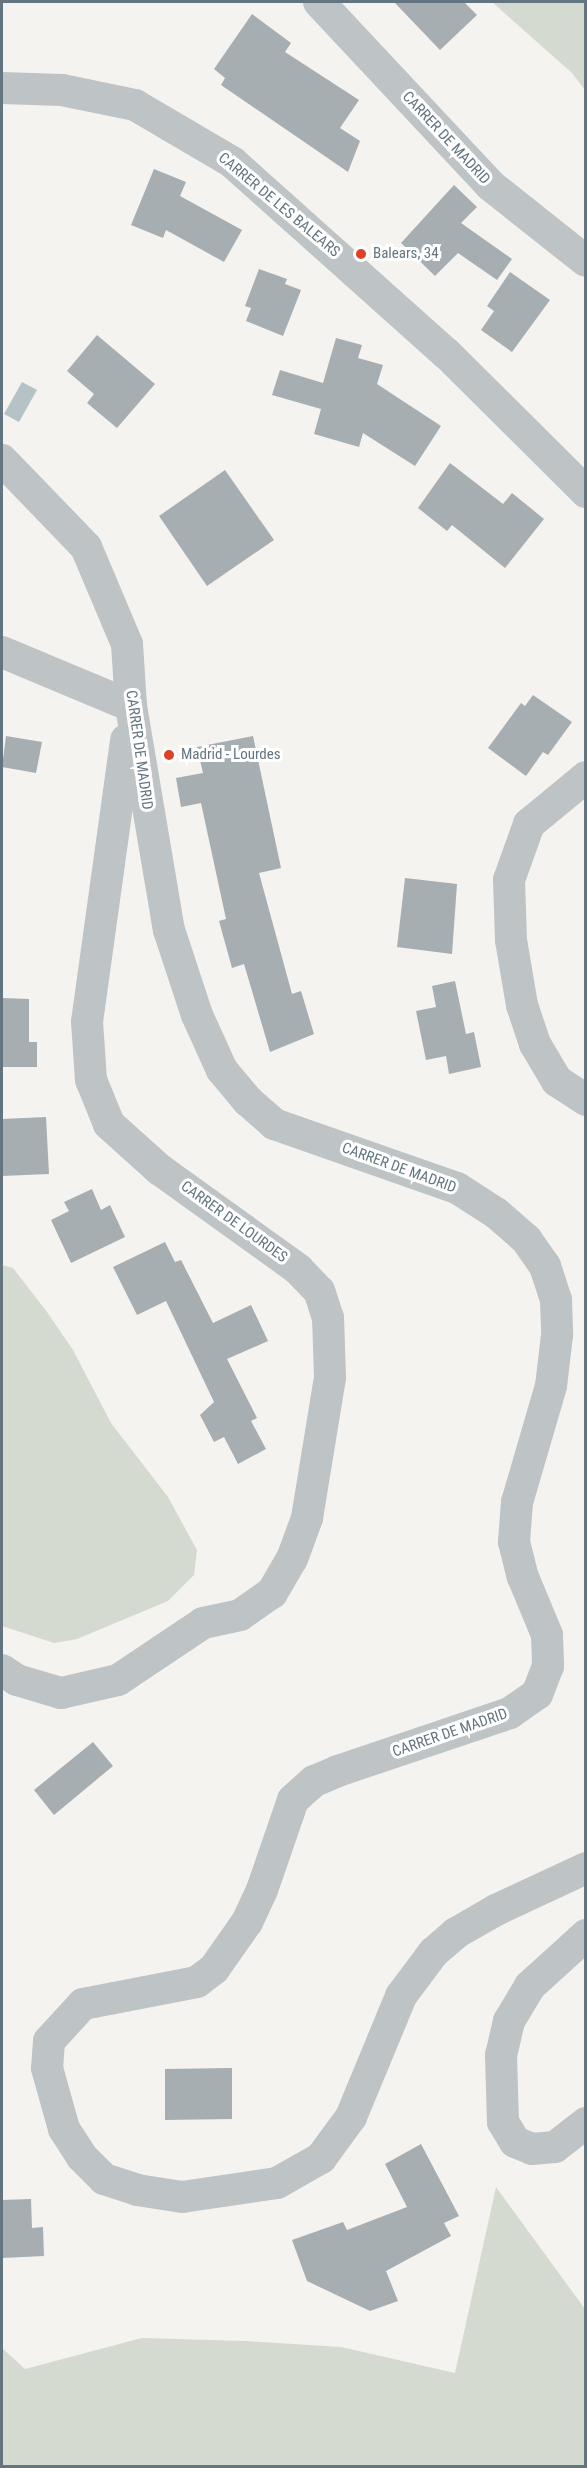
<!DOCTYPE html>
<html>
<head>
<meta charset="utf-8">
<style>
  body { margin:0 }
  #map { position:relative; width:587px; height:2468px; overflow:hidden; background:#f4f3ef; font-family:"Roboto Condensed",sans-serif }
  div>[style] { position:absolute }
  .green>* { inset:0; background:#d5dad0 }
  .water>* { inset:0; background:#b6c3c6 }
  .building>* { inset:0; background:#a6aeb2 }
  .minor>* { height:32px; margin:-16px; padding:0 16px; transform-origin:16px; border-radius:16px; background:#bec3c5 }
  .dots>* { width:16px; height:16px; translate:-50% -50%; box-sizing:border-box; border:3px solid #fff; border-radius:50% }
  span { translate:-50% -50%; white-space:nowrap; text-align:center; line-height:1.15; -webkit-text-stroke:6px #fff; paint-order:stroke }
  .street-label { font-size:15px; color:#637580 }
  .poi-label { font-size:15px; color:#637580 }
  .left { translate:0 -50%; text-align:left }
  .frame { position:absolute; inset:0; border:3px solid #637580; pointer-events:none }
</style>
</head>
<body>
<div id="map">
  <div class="green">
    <i style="clip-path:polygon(492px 2px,585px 2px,585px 90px,572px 73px)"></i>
    <i style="clip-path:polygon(2px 1265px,13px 1268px,47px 1312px,73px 1350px,111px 1423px,168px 1497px,197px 1550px,194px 1575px,168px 1601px,77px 1639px,54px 1643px,2px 1626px)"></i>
    <i style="clip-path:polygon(496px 2187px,585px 2309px,585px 2466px,2px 2466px,2px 2348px,25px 2369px,142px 2338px,245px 2341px,341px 2347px,455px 2373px)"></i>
  </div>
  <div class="water">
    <i style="clip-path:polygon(22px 382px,37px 390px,19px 422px,4px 414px)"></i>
  </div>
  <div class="building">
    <i style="clip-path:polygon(394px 2px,464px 2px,477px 15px,440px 50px)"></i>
    <i style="clip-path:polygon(252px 14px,291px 43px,285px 52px,359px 100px,340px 128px,360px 141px,348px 172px,221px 85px,225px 78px,214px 69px)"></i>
    <i style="clip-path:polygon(154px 169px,186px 182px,180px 196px,242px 230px,224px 262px,166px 230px,163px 238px,131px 225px)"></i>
    <i style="clip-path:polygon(454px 185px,477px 207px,461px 223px,512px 259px,497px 280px,458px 253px,435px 276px,401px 243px)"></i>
    <i style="clip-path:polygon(259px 269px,287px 279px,285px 284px,301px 290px,283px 336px,246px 321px,251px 308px,245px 306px)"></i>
    <i style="clip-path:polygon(510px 272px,550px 300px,512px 352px,481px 330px,494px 311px,487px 306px)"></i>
    <i style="clip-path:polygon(97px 335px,155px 384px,117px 428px,87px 403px,94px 394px,67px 371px)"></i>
    <i style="clip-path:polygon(336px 338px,362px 345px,358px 358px,383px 365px,377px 384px,441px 426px,415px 466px,363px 433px,359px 447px,314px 434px,321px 409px,272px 395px,280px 370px,323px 383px)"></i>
    <i style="clip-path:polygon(450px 463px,503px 504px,512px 493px,544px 519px,505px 568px,452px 525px,447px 531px,418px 508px)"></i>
    <i style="clip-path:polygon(225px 470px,274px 540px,207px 586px,159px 516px)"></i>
    <i style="clip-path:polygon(533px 695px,572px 722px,548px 755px,543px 752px,526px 776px,488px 748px,521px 703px,525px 706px)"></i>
    <i style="clip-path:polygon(6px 736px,42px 742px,36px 773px,2px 767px)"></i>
    <i style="clip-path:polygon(253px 736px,281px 868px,259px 873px,292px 994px,301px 991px,314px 1034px,270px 1052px,244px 964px,232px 968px,219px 921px,226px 919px,201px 803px,181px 807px,176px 778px,203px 773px,197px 747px)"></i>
    <i style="clip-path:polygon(405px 878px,457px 884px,452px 954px,397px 947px)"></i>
    <i style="clip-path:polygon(455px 981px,466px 1034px,474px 1032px,481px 1067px,449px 1074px,446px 1056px,426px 1060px,416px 1011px,436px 1007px,432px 986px)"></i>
    <i style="clip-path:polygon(2px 998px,29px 999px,29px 1042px,37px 1042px,37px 1067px,2px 1067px)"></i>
    <i style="clip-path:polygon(46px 1117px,49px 1174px,2px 1176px,2px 1119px)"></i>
    <i style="clip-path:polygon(92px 1189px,101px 1210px,110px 1205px,125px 1237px,71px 1263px,51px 1220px,69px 1211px,64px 1202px)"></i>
    <i style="clip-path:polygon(165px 1242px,175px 1262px,181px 1260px,213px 1323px,251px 1305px,268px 1341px,227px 1359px,257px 1418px,251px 1421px,266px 1449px,238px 1464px,224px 1437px,214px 1442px,200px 1415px,214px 1402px,166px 1301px,137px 1315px,113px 1267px)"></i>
    <i style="clip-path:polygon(93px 1742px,113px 1766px,54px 1815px,34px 1790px)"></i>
    <i style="clip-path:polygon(232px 2068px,232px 2119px,165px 2120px,165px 2069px)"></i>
    <i style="clip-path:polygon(421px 2144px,459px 2216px,444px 2223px,451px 2236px,386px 2271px,398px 2301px,370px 2311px,307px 2281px,292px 2240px,343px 2222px,347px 2230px,407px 2207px,385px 2164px)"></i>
    <i style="clip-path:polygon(31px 2199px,32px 2228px,43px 2227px,44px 2256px,2px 2258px,2px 2200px)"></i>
  </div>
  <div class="minor">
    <i style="left:319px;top:2px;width:250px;rotate:46.9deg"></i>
    <i style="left:490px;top:185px;width:122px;rotate:38.4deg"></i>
    <i style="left:2px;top:88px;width:60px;rotate:1.9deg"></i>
    <i style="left:62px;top:90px;width:75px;rotate:11.6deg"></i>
    <i style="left:135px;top:105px;width:113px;rotate:30.4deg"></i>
    <i style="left:232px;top:162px;width:288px;rotate:41.8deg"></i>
    <i style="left:447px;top:354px;width:196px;rotate:44.8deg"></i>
    <i style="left:2px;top:460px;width:121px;rotate:46deg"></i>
    <i style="left:86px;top:547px;width:105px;rotate:67.1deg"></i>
    <i style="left:127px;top:644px;width:62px;rotate:86.3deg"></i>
    <i style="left:131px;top:706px;width:227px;rotate:80.4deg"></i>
    <i style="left:169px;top:930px;width:89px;rotate:71.8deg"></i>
    <i style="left:197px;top:1015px;width:60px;rotate:65.6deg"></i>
    <i style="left:222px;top:1070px;width:40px;rotate:50deg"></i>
    <i style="left:248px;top:1101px;width:35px;rotate:41deg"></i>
    <i style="left:274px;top:1124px;width:194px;rotate:19.3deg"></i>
    <i style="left:457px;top:1188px;width:46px;rotate:32.7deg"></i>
    <i style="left:496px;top:1213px;width:40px;rotate:41deg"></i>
    <i style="left:526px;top:1239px;width:33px;rotate:55deg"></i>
    <i style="left:545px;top:1266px;width:36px;rotate:72deg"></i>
    <i style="left:556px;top:1300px;width:35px;rotate:88deg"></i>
    <i style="left:557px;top:1335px;width:51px;rotate:96.7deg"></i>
    <i style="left:551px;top:1386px;width:121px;rotate:106.3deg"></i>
    <i style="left:517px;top:1502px;width:40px;rotate:94.3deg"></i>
    <i style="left:514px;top:1542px;width:36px;rotate:76deg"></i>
    <i style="left:523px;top:1577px;width:63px;rotate:67.5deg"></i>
    <i style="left:547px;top:1635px;width:31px;rotate:88deg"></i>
    <i style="left:548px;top:1666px;width:30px;rotate:111deg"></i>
    <i style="left:537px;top:1694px;width:33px;rotate:145deg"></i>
    <i style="left:510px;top:1713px;width:182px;rotate:161.4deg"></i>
    <i style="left:338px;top:1771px;width:26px;rotate:157deg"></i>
    <i style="left:314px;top:1781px;width:28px;rotate:138deg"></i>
    <i style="left:293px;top:1800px;width:95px;rotate:109deg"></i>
    <i style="left:262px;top:1890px;width:35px;rotate:115deg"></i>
    <i style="left:247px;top:1922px;width:57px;rotate:125.1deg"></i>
    <i style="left:214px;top:1969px;width:21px;rotate:143deg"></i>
    <i style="left:197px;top:1982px;width:116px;rotate:169.1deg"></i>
    <i style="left:83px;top:2004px;width:50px;rotate:132.6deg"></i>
    <i style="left:49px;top:2041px;width:27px;rotate:94deg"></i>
    <i style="left:47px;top:2068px;width:63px;rotate:74.4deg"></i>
    <i style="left:64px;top:2129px;width:33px;rotate:57deg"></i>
    <i style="left:82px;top:2157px;width:31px;rotate:45deg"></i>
    <i style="left:104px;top:2179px;width:35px;rotate:18deg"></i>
    <i style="left:137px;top:2190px;width:46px;rotate:8.8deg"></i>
    <i style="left:182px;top:2197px;width:96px;rotate:-8.4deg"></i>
    <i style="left:277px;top:2183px;width:51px;rotate:-29.6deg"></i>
    <i style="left:321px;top:2158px;width:51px;rotate:-53.8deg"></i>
    <i style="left:351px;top:2117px;width:131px;rotate:-67.5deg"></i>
    <i style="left:401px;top:1996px;width:54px;rotate:-53.3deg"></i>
    <i style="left:433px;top:1953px;width:30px;rotate:-41deg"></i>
    <i style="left:456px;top:1933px;width:46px;rotate:-29.9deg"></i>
    <i style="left:496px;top:1910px;width:99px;rotate:-25deg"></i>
    <i style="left:2px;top:652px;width:140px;rotate:22.7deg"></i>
    <i style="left:586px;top:777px;width:74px;rotate:140.5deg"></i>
    <i style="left:529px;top:824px;width:59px;rotate:109.7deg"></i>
    <i style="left:509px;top:880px;width:60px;rotate:88.1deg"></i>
    <i style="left:511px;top:940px;width:66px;rotate:80.4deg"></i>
    <i style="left:522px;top:1005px;width:41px;rotate:71.6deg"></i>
    <i style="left:535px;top:1044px;width:43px;rotate:59.3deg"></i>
    <i style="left:557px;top:1081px;width:35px;rotate:33deg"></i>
    <i style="left:2px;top:1670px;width:18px;rotate:34deg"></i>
    <i style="left:17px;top:1680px;width:46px;rotate:16.5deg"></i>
    <i style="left:61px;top:1693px;width:58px;rotate:-12.8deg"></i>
    <i style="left:118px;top:1680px;width:102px;rotate:-33.8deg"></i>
    <i style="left:203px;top:1623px;width:38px;rotate:-12deg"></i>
    <i style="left:240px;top:1615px;width:39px;rotate:-35deg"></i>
    <i style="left:272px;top:1593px;width:39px;rotate:-60deg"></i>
    <i style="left:292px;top:1559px;width:44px;rotate:-69.9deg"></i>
    <i style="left:307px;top:1518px;width:143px;rotate:-80.7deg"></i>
    <i style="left:330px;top:1377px;width:59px;rotate:-91.9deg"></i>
    <i style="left:328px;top:1318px;width:28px;rotate:-108deg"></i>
    <i style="left:319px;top:1291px;width:30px;rotate:-134deg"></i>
    <i style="left:298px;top:1269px;width:170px;rotate:-144.3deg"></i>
    <i style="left:160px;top:1170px;width:69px;rotate:-138deg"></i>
    <i style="left:109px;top:1124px;width:48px;rotate:-112.2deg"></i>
    <i style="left:91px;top:1080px;width:58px;rotate:-93.9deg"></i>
    <i style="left:87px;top:1022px;width:285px;rotate:-82.1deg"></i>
    <i style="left:586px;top:1935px;width:76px;rotate:137.7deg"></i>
    <i style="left:530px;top:1986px;width:41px;rotate:121deg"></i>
    <i style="left:509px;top:2021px;width:35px;rotate:103deg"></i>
    <i style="left:501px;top:2055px;width:67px;rotate:88.3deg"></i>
    <i style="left:503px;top:2122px;width:23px;rotate:59deg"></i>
    <i style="left:515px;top:2142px;width:18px;rotate:22deg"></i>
    <i style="left:532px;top:2149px;width:23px;rotate:-5deg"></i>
    <i style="left:555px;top:2147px;width:39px;rotate:-38deg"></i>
  </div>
  <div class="dots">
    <i style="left:361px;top:254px;background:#e04122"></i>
    <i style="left:169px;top:755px;background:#e04122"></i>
  </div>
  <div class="street-label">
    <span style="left:446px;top:138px;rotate:47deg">CARRER DE MADRID</span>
    <span style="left:279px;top:205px;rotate:40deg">CARRER DE LES BALEARS</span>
    <span style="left:139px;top:750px;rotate:82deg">CARRER DE MADRID</span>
    <span style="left:399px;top:1168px;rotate:20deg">CARRER DE MADRID</span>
    <span style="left:234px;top:1222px;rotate:36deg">CARRER DE LOURDES</span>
    <span style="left:450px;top:1733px;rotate:-19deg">CARRER DE MADRID</span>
  </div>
  <div class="poi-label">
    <span class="left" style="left:373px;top:254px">Balears, 34</span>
    <span class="left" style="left:181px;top:755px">Madrid - Lourdes</span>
  </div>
  <div class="frame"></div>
</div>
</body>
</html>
